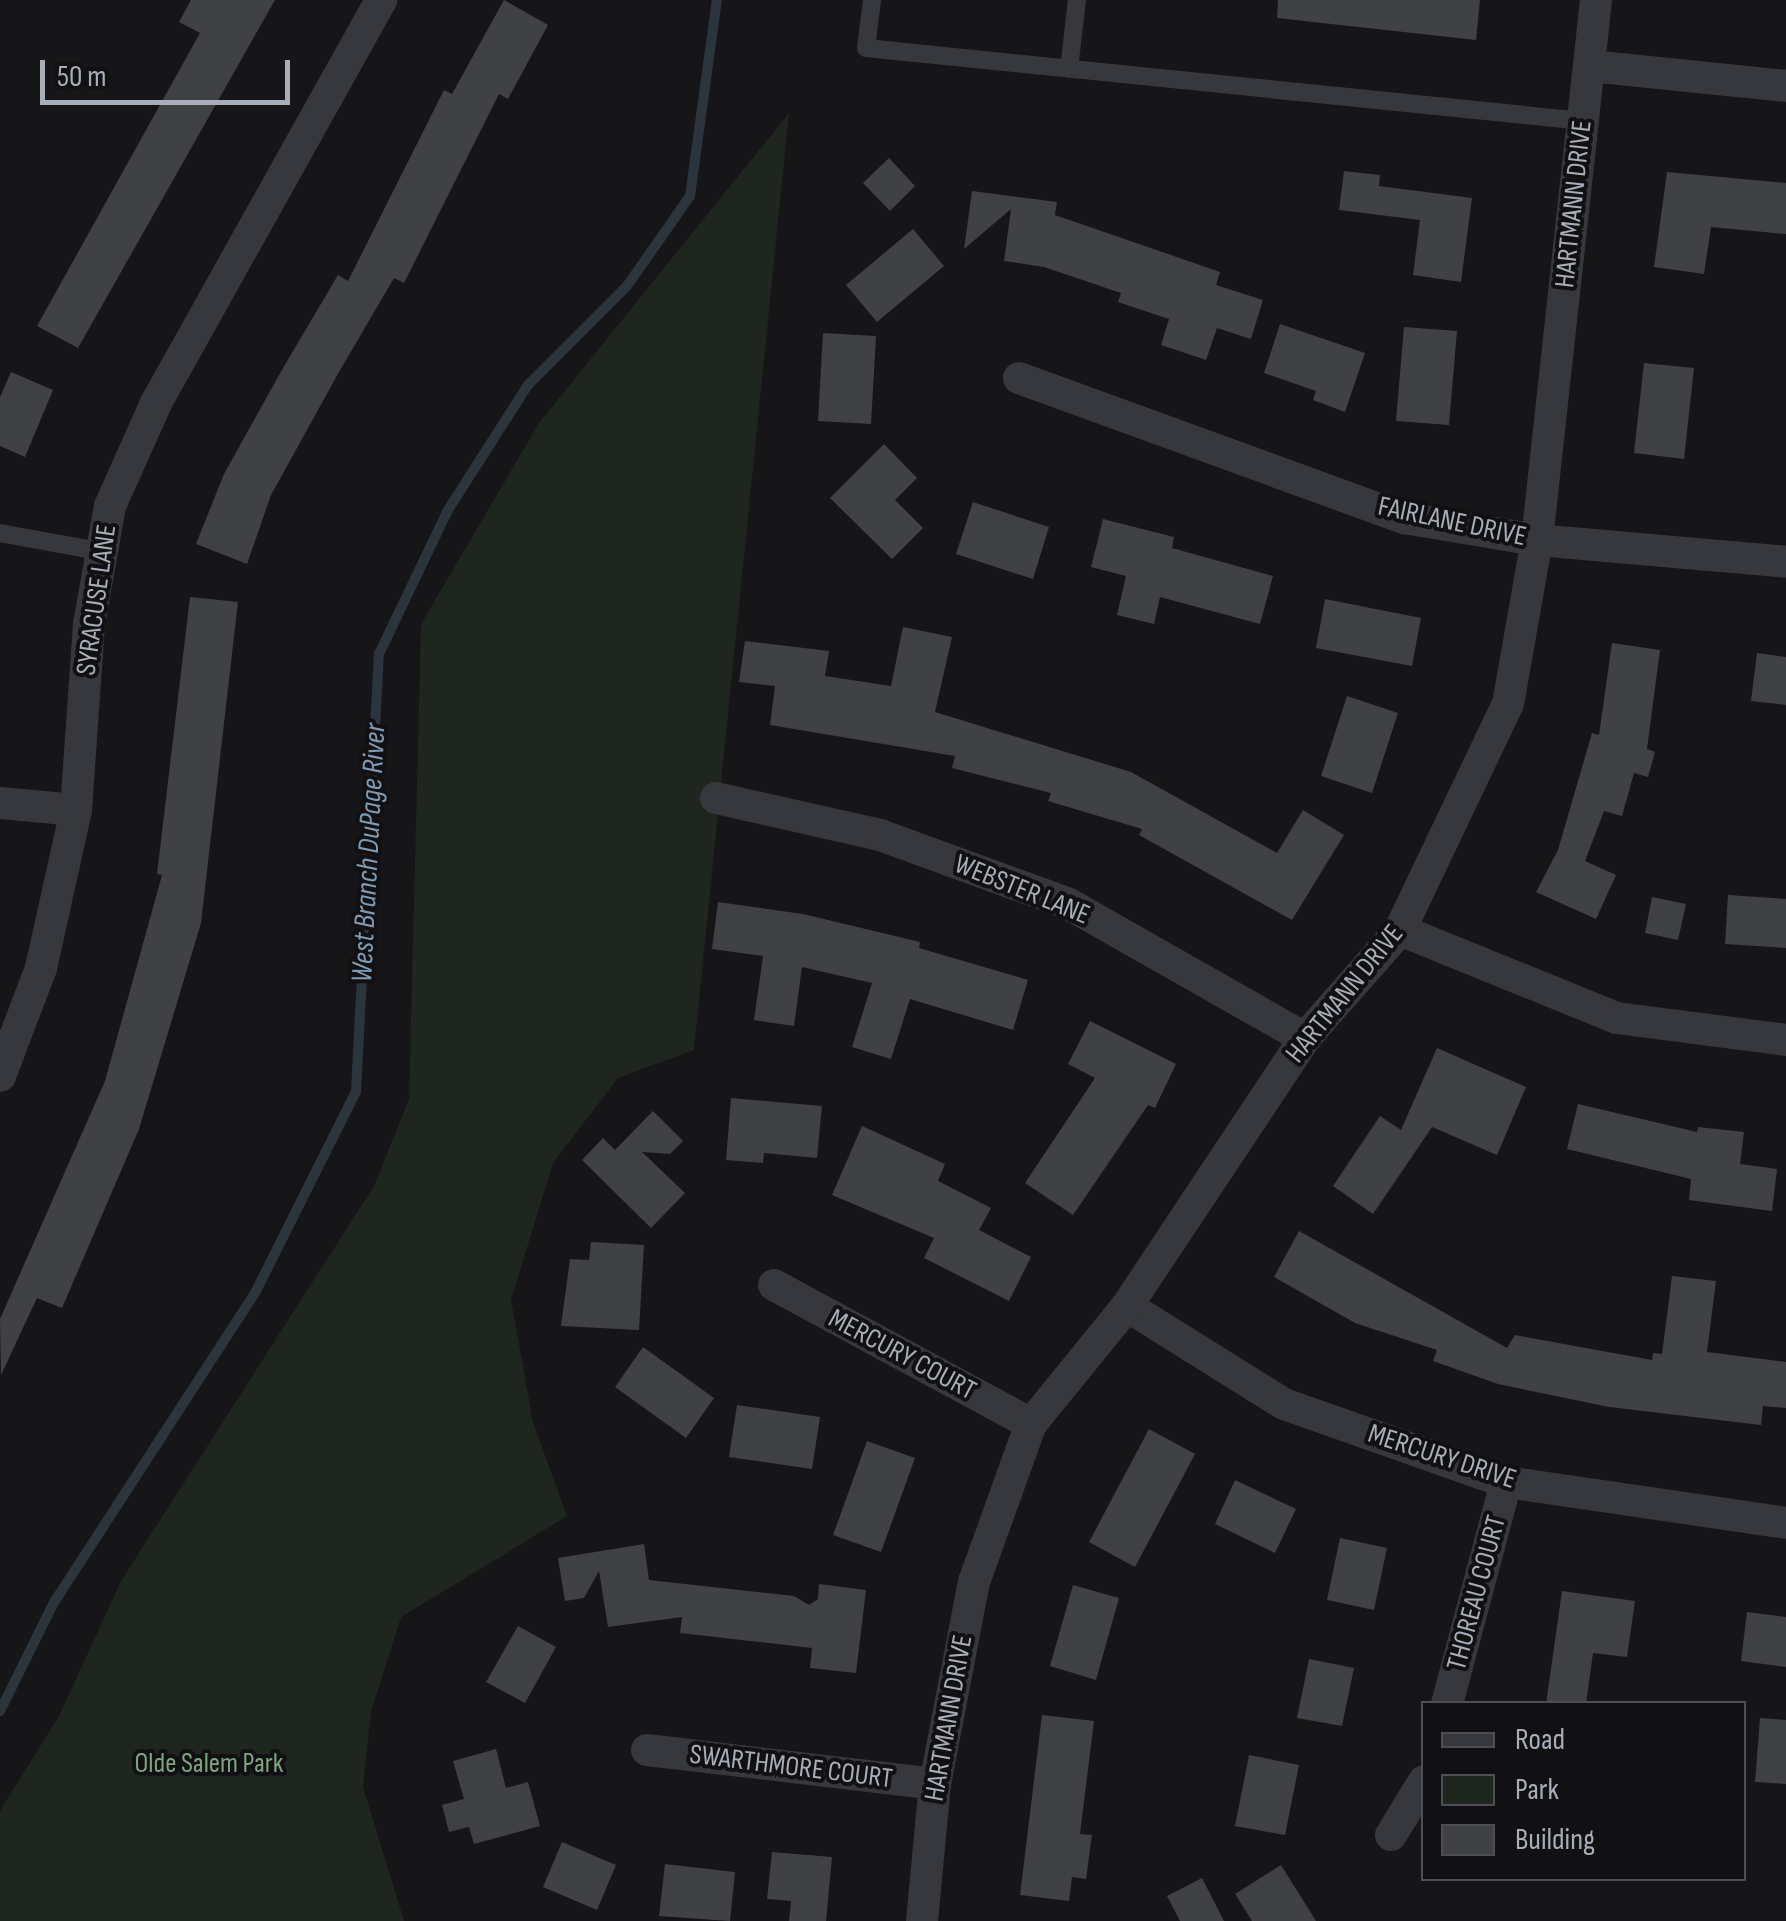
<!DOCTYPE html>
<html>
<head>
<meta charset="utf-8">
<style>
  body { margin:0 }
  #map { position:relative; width:1786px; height:1921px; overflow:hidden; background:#161618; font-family:"Sofia Sans Condensed",sans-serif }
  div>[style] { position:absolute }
  .green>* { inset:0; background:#1e261f }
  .stream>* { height:10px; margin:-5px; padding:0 5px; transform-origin:5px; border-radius:5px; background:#2c353c }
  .building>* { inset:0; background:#404145 }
  .service>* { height:18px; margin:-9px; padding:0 9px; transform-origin:9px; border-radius:9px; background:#37383d }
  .minor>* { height:32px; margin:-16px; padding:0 16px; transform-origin:16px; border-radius:16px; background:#37383d }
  span { translate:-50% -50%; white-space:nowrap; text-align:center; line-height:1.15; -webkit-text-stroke:8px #111113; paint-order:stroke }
  .street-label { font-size:28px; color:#a8adb8 }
  .park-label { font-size:28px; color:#7fa381 }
  .water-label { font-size:30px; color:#7f9bb3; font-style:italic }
  .legend { position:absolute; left:1421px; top:1701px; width:325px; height:180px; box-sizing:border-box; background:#111113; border:2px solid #4d4f55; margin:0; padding:12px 18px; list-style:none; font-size:30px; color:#a8adb8 }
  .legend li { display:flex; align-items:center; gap:20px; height:50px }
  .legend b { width:50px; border:2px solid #4d4f55 }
  .scale { position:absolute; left:40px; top:60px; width:250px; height:45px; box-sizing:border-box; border:5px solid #a8adb8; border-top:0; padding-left:12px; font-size:30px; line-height:35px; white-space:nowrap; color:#a8adb8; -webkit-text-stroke:8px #111113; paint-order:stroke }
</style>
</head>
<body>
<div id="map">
  <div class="green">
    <i style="clip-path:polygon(789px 113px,694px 1050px,618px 1078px,553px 1163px,511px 1300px,533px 1422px,567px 1516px,401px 1617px,371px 1712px,363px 1787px,404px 1921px,0 1921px,0 1811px,59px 1716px,121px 1581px,374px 1186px,409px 1099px,421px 624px,539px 423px)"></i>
  </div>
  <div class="stream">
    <i style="left:0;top:1711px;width:119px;rotate:-63.6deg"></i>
    <i style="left:53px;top:1604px;width:371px;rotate:-57deg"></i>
    <i style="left:255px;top:1293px;width:226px;rotate:-63.4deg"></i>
    <i style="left:356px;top:1091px;width:438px;rotate:-87deg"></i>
    <i style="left:379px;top:654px;width:160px;rotate:-64.4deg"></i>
    <i style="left:448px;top:510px;width:148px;rotate:-57.4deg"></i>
    <i style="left:528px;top:385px;width:140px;rotate:-45deg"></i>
    <i style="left:627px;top:286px;width:110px;rotate:-55deg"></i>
    <i style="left:690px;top:196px;width:198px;rotate:-82.2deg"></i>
  </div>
  <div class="building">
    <i style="clip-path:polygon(191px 0,275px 0,78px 348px,37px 326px,200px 33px,179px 22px)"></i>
    <i style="clip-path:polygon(504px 0,548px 25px,508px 99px,499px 94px,404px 283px,394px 278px,339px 372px,271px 495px,247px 564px,196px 544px,224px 474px,283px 368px,338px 275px,348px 281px,444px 90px,452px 94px)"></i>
    <i style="clip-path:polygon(1278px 0,1480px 0,1476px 40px,1277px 18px)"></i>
    <i style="clip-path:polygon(889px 158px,915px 186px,890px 211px,863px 183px)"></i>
    <i style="clip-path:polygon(1344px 171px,1380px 175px,1379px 186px,1472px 198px,1461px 282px,1413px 275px,1420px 220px,1339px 210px)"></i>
    <i style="clip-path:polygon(1667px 172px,1786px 183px,1786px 234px,1711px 227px,1704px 274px,1654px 267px)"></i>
    <i style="clip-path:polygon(972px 191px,1057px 202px,1055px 215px,1220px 272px,1216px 285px,1263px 300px,1251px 339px,1217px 328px,1206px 360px,1161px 345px,1169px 319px,1118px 302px,1121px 293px,1044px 267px,1004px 261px,1011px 209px,964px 249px)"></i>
    <i style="clip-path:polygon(913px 229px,944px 266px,877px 322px,846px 285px)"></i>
    <i style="clip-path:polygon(1280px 324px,1365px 353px,1345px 412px,1313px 400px,1316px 391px,1264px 373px)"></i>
    <i style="clip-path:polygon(1404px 327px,1457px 331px,1449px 425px,1396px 421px)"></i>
    <i style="clip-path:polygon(823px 333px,876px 336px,871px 424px,818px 421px)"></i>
    <i style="clip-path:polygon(1644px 363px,1694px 368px,1684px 459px,1634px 453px)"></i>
    <i style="clip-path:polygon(11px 372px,53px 390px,25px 457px,0 446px,0 397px)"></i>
    <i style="clip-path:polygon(884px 444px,917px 478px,895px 500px,923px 528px,892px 559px,830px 498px)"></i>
    <i style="clip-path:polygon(973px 502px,1049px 527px,1033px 579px,956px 554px)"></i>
    <i style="clip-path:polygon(1103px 519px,1174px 537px,1172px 548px,1273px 576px,1260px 624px,1160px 597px,1154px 624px,1117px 615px,1126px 576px,1091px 567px)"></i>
    <i style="clip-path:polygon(190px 597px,238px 602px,201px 923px,139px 1129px,62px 1308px,37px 1298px,1px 1375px,0 1319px,105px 1081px,162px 875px,157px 874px)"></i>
    <i style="clip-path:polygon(1325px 599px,1421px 618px,1412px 666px,1316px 648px)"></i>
    <i style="clip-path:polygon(903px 627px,952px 637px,935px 712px,1131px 772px,1277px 853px,1303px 810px,1344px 835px,1292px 920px,1139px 835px,1142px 829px,1048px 801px,1051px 793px,952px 768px,955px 756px,770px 725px,775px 686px,739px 682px,745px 641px,829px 651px,825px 676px,891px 686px)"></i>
    <i style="clip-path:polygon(1612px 643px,1660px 650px,1647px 749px,1655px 752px,1648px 777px,1634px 773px,1622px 816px,1604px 811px,1585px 861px,1616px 875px,1596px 919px,1536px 892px,1558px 850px,1592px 733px,1599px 735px)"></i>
    <i style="clip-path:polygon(1757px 653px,1786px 657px,1786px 705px,1751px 701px)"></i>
    <i style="clip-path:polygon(1347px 696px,1398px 713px,1372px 793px,1321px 776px)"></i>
    <i style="clip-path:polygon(1728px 895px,1786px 899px,1786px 948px,1725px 944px)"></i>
    <i style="clip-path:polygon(1652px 897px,1686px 904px,1678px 940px,1645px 933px)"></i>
    <i style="clip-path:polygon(718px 902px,803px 914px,920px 942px,919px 948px,1028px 980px,1013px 1030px,910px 999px,891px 1059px,852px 1047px,872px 983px,802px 967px,794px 1026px,754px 1020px,763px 956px,712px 949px)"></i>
    <i style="clip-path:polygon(1090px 1021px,1176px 1064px,1155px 1108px,1148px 1105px,1073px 1215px,1025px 1183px,1095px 1078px,1068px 1064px)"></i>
    <i style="clip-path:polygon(1437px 1048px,1526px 1087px,1497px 1155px,1432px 1127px,1373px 1214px,1333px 1186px,1380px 1116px,1401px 1130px)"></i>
    <i style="clip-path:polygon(731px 1098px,822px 1106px,817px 1158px,764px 1153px,763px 1163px,726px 1160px)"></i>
    <i style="clip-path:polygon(1578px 1104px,1697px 1132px,1698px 1127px,1744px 1132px,1740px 1164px,1777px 1169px,1772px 1211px,1689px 1200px,1691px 1179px,1567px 1149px)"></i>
    <i style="clip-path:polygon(653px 1111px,683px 1141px,670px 1154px,642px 1152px,685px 1193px,651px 1228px,582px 1160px,603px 1138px,615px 1150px)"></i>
    <i style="clip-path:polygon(862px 1126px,945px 1164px,938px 1181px,991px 1208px,979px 1230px,1031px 1257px,1009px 1301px,924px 1258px,934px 1238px,832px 1195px)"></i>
    <i style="clip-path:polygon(1299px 1231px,1507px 1348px,1515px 1335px,1652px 1360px,1653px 1353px,1662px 1354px,1672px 1276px,1716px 1281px,1707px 1352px,1786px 1362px,1786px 1408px,1763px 1406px,1761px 1425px,1609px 1407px,1498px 1384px,1433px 1361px,1437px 1350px,1355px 1323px,1274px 1277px)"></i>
    <i style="clip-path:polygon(591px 1242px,644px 1245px,639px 1330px,561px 1326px,570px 1259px,589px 1260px)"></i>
    <i style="clip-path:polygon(643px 1347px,714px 1398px,686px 1438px,615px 1387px)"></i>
    <i style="clip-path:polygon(737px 1405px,820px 1417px,812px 1469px,729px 1457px)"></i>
    <i style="clip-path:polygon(1149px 1429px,1195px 1454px,1135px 1567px,1089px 1542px)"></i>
    <i style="clip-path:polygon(867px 1441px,915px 1458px,881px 1552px,833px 1535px)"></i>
    <i style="clip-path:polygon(1235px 1480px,1296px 1509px,1275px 1553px,1215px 1524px)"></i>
    <i style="clip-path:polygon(1340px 1538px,1387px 1548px,1374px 1610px,1327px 1600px)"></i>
    <i style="clip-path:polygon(644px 1544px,649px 1580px,794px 1596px,809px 1605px,818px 1599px,819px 1584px,866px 1590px,856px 1673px,810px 1668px,812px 1648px,680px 1633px,682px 1617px,608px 1627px,599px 1571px,584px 1598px,565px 1601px,558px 1558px)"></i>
    <i style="clip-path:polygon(1073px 1585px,1119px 1598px,1096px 1680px,1050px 1666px)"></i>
    <i style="clip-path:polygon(1562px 1591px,1635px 1601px,1627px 1657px,1593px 1653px,1586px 1704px,1546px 1704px)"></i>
    <i style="clip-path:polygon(1747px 1612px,1786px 1617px,1786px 1667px,1741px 1661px)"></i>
    <i style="clip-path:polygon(518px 1626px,556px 1647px,525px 1703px,486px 1682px)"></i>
    <i style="clip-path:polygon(1309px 1659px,1354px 1668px,1342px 1726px,1297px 1718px)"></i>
    <i style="clip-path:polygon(1042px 1715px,1094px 1721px,1080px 1834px,1092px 1835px,1086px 1879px,1072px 1877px,1069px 1901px,1020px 1895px)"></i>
    <i style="clip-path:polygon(1760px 1718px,1786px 1720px,1786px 1784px,1755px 1782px)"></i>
    <i style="clip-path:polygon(496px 1749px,506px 1788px,528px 1782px,540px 1826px,474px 1844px,469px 1827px,449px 1832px,442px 1805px,464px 1799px,453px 1761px)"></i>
    <i style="clip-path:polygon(1249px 1755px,1299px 1765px,1285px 1835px,1235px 1826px)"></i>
    <i style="clip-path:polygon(562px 1842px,616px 1865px,597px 1910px,543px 1887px)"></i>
    <i style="clip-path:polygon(772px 1852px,832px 1857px,826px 1921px,789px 1921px,791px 1901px,767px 1899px)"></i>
    <i style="clip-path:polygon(665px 1864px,735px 1872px,730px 1921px,659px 1916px)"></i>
    <i style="clip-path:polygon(1281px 1865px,1316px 1921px,1252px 1921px,1235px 1894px)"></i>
    <i style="clip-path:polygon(1202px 1878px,1224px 1921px,1180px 1921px,1167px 1896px)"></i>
  </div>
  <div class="service">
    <i style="left:872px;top:0;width:48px;rotate:97.1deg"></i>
    <i style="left:866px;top:48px;width:722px;rotate:5.81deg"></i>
    <i style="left:1069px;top:69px;width:69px;rotate:-83.4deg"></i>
    <i style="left:0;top:533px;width:101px;rotate:10.3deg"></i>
  </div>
  <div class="minor">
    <i style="left:1590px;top:66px;width:197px;rotate:5.8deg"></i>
    <i style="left:1019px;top:378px;width:410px;rotate:20deg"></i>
    <i style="left:1404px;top:518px;width:135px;rotate:9.4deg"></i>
    <i style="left:1537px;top:540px;width:250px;rotate:5deg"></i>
    <i style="left:716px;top:798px;width:168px;rotate:12.7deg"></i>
    <i style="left:880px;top:835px;width:199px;rotate:20deg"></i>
    <i style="left:1067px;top:903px;width:274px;rotate:29.6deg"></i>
    <i style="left:0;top:803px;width:76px;rotate:5.3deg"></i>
    <i style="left:1400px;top:930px;width:234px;rotate:22.1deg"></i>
    <i style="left:1617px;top:1018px;width:170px;rotate:7.4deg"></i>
    <i style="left:0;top:1076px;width:116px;rotate:-69.2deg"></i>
    <i style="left:41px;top:968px;width:162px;rotate:-77.5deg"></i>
    <i style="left:76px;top:810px;width:186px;rotate:-86deg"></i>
    <i style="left:89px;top:624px;width:120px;rotate:-79.9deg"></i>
    <i style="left:110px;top:506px;width:113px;rotate:-65.9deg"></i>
    <i style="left:156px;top:403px;width:462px;rotate:-60.8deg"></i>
    <i style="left:774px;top:1285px;width:292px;rotate:28.4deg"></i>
    <i style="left:1127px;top:1306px;width:185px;rotate:32deg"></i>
    <i style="left:1284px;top:1404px;width:235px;rotate:19.4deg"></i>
    <i style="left:1506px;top:1482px;width:283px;rotate:8.3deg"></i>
    <i style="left:1447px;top:1704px;width:230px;rotate:-75.1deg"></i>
    <i style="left:647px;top:1750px;width:290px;rotate:6.7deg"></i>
    <i style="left:1391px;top:1835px;width:63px;rotate:-58.6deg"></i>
    <i style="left:922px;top:1921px;width:138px;rotate:-84.6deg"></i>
    <i style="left:935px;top:1784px;width:206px;rotate:-79.1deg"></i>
    <i style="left:974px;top:1582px;width:168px;rotate:-70.2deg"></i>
    <i style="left:1031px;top:1424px;width:152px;rotate:-50.9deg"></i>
    <i style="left:1127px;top:1306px;width:322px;rotate:-56.4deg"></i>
    <i style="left:1305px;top:1038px;width:144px;rotate:-48.7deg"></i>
    <i style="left:1400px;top:930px;width:250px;rotate:-64.5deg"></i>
    <i style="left:1508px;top:704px;width:167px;rotate:-80deg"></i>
    <i style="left:1537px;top:540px;width:543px;rotate:-83.76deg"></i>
  </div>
  <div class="street-label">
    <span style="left:1574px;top:204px;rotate:-84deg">HARTMANN DRIVE</span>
    <span style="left:1452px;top:522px;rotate:12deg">FAIRLANE DRIVE</span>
    <span style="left:97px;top:600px;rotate:-82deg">SYRACUSE LANE</span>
    <span style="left:1022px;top:890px;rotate:22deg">WEBSTER LANE</span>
    <span style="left:1345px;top:994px;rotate:-51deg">HARTMANN DRIVE</span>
    <span style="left:902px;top:1355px;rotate:28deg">MERCURY COURT</span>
    <span style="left:1442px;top:1457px;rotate:18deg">MERCURY DRIVE</span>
    <span style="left:1477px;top:1593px;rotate:-75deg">THOREAU COURT</span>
    <span style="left:949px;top:1718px;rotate:-80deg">HARTMANN DRIVE</span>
    <span style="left:791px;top:1767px;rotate:7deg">SWARTHMORE COURT</span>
  </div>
  <div class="park-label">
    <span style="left:209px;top:1764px">Olde Salem Park</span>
  </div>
  <div class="water-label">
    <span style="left:369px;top:853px;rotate:-87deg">West Branch DuPage River</span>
  </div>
  <ul class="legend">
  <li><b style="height:12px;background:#37383d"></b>Road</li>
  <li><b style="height:28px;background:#1e261f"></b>Park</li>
  <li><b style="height:28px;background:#404145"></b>Building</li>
  </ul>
  <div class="scale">50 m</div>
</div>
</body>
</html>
